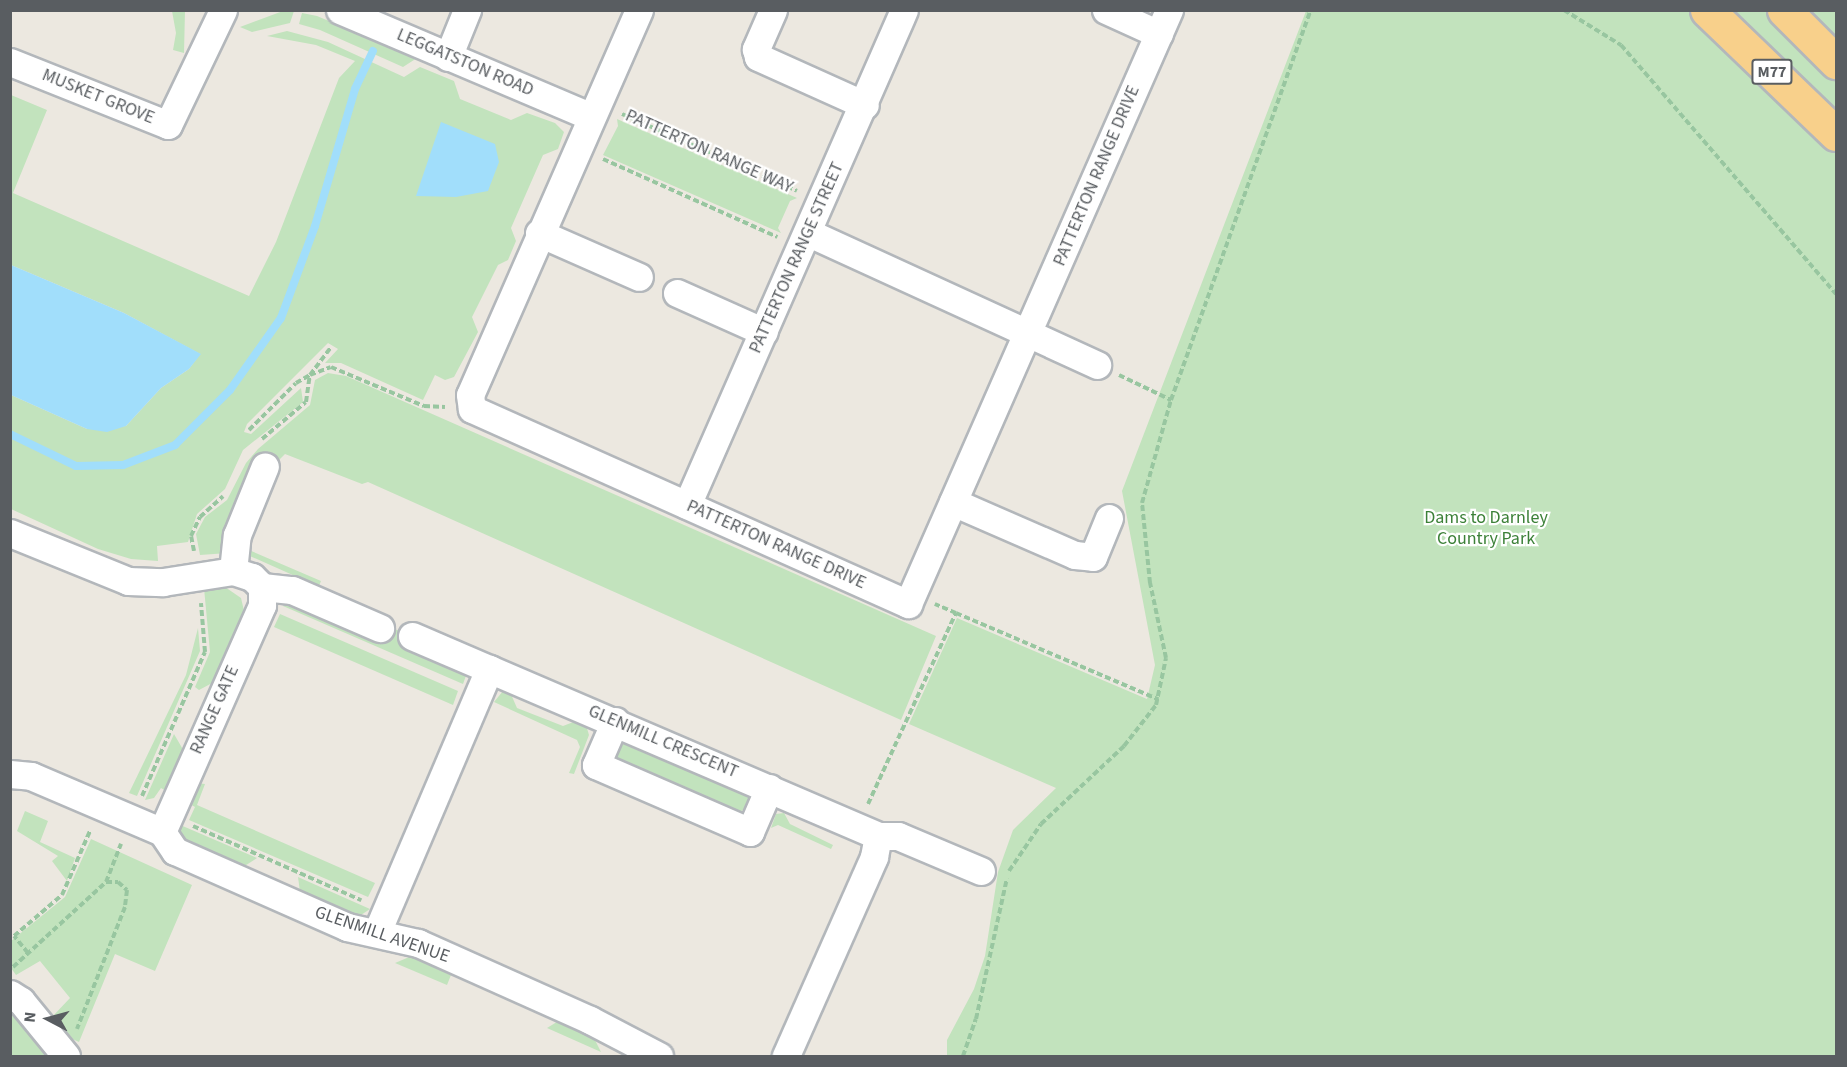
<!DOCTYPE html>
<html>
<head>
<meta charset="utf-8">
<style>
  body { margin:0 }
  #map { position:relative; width:1847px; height:1067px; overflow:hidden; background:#ece8e0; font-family:"Source Sans 3",sans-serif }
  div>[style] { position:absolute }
  .green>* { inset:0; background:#c2e3bd }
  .water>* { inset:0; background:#a1defb }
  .stream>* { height:8px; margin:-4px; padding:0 4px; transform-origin:4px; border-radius:4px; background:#a1defb }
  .path>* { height:4px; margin-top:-2px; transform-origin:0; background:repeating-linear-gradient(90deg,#98c6a0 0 6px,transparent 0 9px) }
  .roads { filter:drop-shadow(2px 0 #b3b7bb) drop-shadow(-2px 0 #b3b7bb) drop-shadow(0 2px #b3b7bb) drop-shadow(0 -2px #b3b7bb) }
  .minor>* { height:27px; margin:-13.5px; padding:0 13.5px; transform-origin:13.5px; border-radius:13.5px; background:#fff }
  .highway>* { height:33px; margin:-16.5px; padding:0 16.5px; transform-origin:16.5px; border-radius:16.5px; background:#f8d08b }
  span { translate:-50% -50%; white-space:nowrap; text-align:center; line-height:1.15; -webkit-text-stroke:4.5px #fff; paint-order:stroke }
  .shield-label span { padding:2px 4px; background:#fff; border:2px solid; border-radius:4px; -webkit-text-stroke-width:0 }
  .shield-label { font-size:16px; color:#595d61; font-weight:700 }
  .street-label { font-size:18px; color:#595d61 }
  .park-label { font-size:18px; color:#3c8138 }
  .frame { position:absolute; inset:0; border:12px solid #595d61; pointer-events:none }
  .north { position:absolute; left:18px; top:989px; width:60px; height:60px; -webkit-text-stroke:4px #fff; paint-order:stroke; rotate:276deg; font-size:16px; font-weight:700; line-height:24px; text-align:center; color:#595d61 }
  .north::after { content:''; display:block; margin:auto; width:21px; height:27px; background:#595d61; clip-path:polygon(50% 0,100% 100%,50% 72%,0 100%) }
</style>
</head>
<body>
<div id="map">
  <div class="green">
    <i style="clip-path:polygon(172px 11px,185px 11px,184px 53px,173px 50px,176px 33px)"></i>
    <i style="clip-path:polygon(283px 11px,294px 11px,290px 23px,252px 32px,240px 27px)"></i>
    <i style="clip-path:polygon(1306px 11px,1836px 11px,1836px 1056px,947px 1056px,947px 1040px,974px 989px,985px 956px,998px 872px,1013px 830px,1056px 788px,909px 724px,957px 618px,1147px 699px,1155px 665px,1122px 491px)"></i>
    <i style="clip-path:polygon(302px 13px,317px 16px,417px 58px,403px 67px,320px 30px,299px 24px)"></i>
    <i style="clip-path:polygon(287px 31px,328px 42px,404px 77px,420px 67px,454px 81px,460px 99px,511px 120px,527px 113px,555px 123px,564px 132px,558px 149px,543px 155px,511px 228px,516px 241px,508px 260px,498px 265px,472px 317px,478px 332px,454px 377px,445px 380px,435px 375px,423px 400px,341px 363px,325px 363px,338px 349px,328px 343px,247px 424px,244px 432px,251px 434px,301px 388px,303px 402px,243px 450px,225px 489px,197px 514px,188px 542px,157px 546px,158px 561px,131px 559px,98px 549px,11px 509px,11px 395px,87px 429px,126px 426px,161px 388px,189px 369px,200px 354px,124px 313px,11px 265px,11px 95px,47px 110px,13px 193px,249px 296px,276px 242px,339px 78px,355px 61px,316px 45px,267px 36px)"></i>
    <i style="clip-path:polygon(617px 119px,797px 198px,790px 201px,778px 228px,781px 233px,603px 155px,618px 126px)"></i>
    <i style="clip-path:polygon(328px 373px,346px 376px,936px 636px,901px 720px,368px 482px,362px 484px,285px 454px,274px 465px,228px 553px,200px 555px,196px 534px,205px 517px,227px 500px,246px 463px,258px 449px,310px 405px,315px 380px)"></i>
    <i style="clip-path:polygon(242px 547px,321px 581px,316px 593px,293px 582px,295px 576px,243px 553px)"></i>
    <i style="clip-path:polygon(225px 587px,241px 598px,245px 615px,216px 681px,199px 690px,195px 687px,210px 652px,204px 588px)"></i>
    <i style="clip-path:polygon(288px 596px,410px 634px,467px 673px,463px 684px,283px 606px)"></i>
    <i style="clip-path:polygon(280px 614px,458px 691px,453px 705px,274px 627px)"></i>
    <i style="clip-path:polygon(198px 628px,200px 651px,137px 796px,129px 793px,186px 675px)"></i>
    <i style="clip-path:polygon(503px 691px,510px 692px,517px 708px,563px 726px,576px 721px,586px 725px,589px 735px,574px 774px,569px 773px,580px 747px,577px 740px,494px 702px)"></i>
    <i style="clip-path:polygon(174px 734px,185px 753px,168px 792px,161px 788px,154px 798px,145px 800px)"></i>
    <i style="clip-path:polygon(623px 739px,753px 797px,750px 805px,737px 814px,616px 760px,615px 751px)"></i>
    <i style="clip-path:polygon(196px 783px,205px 784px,197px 805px,375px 883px,368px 897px,189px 820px,195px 807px,188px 803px)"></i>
    <i style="clip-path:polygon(25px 811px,48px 821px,40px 842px,75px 858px,67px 881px,52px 861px,58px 856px,17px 831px)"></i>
    <i style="clip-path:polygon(784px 813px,790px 824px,833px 845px,831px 849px,778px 825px,771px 828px,776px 814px)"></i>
    <i style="clip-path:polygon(178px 824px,257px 858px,243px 867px,191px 845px,182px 839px)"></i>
    <i style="clip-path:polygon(91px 839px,192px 885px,155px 971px,115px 954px,79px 1042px,68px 1037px,52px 1017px,70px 998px,40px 961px,16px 975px,11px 968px,11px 941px,65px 897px)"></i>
    <i style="clip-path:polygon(298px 877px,370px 909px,361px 915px,351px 914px,300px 892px)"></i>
    <i style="clip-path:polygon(414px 955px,448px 971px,451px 975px,447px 985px,395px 963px)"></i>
    <i style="clip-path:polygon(10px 1007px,51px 1053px,45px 1056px,11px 1056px)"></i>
    <i style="clip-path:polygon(560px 1020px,592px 1034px,601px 1052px,547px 1028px)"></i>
  </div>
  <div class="water">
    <i style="clip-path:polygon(441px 122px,495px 144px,499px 162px,488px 191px,456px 197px,416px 196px)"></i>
    <i style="clip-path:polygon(11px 265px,124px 313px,201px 354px,189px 369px,161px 388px,126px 426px,107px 432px,87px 429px,11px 395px)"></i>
  </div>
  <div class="stream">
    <i style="left:10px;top:434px;width:73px;rotate:25.9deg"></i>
    <i style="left:76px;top:466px;width:47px;rotate:-1.2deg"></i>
    <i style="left:123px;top:465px;width:56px;rotate:-21deg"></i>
    <i style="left:175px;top:445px;width:78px;rotate:-45deg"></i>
    <i style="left:230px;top:390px;width:88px;rotate:-54.7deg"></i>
    <i style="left:281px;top:318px;width:98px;rotate:-69.7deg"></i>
    <i style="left:315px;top:226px;width:143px;rotate:-73.7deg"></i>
    <i style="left:355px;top:89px;width:42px;rotate:-64.7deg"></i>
  </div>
  <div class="path">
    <i style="left:1564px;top:10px;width:67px;rotate:31.6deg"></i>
    <i style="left:1621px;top:45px;width:329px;rotate:49.2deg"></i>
    <i style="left:622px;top:114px;width:191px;rotate:23.7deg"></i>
    <i style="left:603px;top:159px;width:191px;rotate:24.1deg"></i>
    <i style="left:1119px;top:375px;width:58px;rotate:25.7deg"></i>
    <i style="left:249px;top:430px;width:66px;rotate:-45deg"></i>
    <i style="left:296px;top:383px;width:16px;rotate:-30deg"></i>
    <i style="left:310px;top:375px;width:34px;rotate:-53deg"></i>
    <i style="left:262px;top:439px;width:57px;rotate:-40.1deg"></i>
    <i style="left:306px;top:402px;width:27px;rotate:-82deg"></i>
    <i style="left:310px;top:375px;width:22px;rotate:-21deg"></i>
    <i style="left:331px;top:367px;width:101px;rotate:22.8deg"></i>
    <i style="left:424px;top:406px;width:21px;rotate:3deg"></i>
    <i style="left:194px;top:551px;width:15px;rotate:-101deg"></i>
    <i style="left:191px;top:536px;width:21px;rotate:-65deg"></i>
    <i style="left:200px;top:517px;width:31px;rotate:-42deg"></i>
    <i style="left:956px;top:613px;width:220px;rotate:23.1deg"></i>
    <i style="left:142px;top:796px;width:157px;rotate:-66.4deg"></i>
    <i style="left:205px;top:652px;width:49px;rotate:-94.7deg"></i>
    <i style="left:868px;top:804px;width:210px;rotate:-65.3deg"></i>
    <i style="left:956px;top:613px;width:23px;rotate:-157deg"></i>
    <i style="left:193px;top:826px;width:184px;rotate:23.8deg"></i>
    <i style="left:1009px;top:871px;width:57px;rotate:-55.8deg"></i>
    <i style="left:1041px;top:824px;width:114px;rotate:-43.2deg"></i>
    <i style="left:1124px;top:746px;width:52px;rotate:-52deg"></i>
    <i style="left:1156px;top:705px;width:48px;rotate:-78deg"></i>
    <i style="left:1166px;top:658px;width:77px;rotate:-102deg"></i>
    <i style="left:1150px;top:583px;width:80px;rotate:-95.7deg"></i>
    <i style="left:1142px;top:503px;width:107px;rotate:-74.3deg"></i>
    <i style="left:1171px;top:400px;width:414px;rotate:-70.3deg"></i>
    <i style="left:106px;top:882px;width:41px;rotate:-68.5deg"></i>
    <i style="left:28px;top:953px;width:22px;rotate:-129deg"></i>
    <i style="left:14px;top:936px;width:63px;rotate:-40.5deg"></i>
    <i style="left:62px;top:895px;width:70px;rotate:-66.4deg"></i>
    <i style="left:13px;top:967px;width:126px;rotate:-42.4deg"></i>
    <i style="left:106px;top:882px;width:12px"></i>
    <i style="left:118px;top:882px;width:12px;rotate:42deg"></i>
    <i style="left:127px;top:890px;width:17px;rotate:97deg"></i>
    <i style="left:125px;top:907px;width:131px;rotate:111.5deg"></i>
    <i style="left:963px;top:1056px;width:39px;rotate:-71deg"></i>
    <i style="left:976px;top:1019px;width:144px;rotate:-77.6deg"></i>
  </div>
  <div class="roads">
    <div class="minor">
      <i style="left:340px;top:10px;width:272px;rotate:23deg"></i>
      <i style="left:639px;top:10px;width:420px;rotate:113.7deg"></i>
      <i style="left:470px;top:395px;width:14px;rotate:82deg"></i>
      <i style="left:472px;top:409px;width:478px;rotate:24.1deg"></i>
      <i style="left:908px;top:604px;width:649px;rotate:-66.28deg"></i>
      <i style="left:773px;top:10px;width:43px;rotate:113.6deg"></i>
      <i style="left:756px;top:49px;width:8px;rotate:76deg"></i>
      <i style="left:758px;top:57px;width:117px;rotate:24.2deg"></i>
      <i style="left:1106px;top:10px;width:58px;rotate:24.4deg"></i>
      <i style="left:448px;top:57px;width:51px;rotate:-68deg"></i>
      <i style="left:10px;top:62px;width:170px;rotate:21.7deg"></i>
      <i style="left:168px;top:125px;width:127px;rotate:-64.4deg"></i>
      <i style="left:539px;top:233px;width:109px;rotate:23.7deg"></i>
      <i style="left:809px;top:233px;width:317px;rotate:24.6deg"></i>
      <i style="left:677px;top:293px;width:95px;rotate:24.1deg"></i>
      <i style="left:953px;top:502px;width:133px;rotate:23.5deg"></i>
      <i style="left:1075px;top:555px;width:18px;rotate:6deg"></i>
      <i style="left:1093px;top:557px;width:42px;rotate:-67.7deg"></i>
      <i style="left:687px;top:505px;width:540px;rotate:-66.33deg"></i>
      <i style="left:10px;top:533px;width:127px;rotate:22.1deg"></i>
      <i style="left:128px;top:581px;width:35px;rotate:2deg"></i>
      <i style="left:163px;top:582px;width:71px;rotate:-8.9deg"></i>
      <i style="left:233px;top:571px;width:20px;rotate:18deg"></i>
      <i style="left:252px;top:577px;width:14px;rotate:45deg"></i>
      <i style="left:233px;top:571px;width:36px;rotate:-84deg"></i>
      <i style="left:237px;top:535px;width:74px;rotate:-67.9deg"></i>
      <i style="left:262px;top:587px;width:30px;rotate:6deg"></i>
      <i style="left:292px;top:590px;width:96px;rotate:23.4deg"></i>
      <i style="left:412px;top:636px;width:84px;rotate:23.2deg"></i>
      <i style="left:615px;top:721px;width:48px;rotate:113.4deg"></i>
      <i style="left:596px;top:765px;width:168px;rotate:23.5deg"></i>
      <i style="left:750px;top:832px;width:48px;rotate:-66.6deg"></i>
      <i style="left:10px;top:774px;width:21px;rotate:5deg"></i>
      <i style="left:31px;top:776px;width:142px;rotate:23.1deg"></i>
      <i style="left:162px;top:832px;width:23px;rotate:56deg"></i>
      <i style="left:175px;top:851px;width:188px;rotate:23.8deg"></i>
      <i style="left:347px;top:927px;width:73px;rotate:12.7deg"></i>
      <i style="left:418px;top:943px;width:188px;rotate:24.1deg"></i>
      <i style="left:590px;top:1020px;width:78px;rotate:27.6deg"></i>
      <i style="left:162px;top:832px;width:248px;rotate:-66.2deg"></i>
      <i style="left:262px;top:605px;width:18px;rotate:-90deg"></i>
      <i style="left:878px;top:836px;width:20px"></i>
      <i style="left:898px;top:836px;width:90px;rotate:22.9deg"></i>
      <i style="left:377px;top:932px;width:286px;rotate:-66.9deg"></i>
      <i style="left:489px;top:669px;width:423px;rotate:23.2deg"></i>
      <i style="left:878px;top:836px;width:21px;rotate:101deg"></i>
      <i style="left:874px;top:857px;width:218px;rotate:113.9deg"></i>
      <i style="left:10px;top:994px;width:13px;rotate:32deg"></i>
      <i style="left:21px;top:1001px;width:71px;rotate:50.7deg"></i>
    </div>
    <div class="highway">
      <i style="left:1707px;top:10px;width:179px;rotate:43.9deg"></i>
      <i style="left:1784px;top:10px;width:74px;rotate:45deg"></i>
    </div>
  </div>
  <div class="shield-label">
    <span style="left:1772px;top:72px">M77</span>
  </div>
  <div class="street-label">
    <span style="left:465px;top:63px;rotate:23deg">LEGGATSTON ROAD</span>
    <span style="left:98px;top:97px;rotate:22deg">MUSKET GROVE</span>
    <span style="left:709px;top:152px;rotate:24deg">PATTERTON RANGE WAY</span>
    <span style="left:1097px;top:176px;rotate:-67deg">PATTERTON RANGE DRIVE</span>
    <span style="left:797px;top:258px;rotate:-66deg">PATTERTON RANGE STREET</span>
    <span style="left:776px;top:545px;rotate:24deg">PATTERTON RANGE DRIVE</span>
    <span style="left:215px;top:710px;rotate:-66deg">RANGE GATE</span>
    <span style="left:663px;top:742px;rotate:23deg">GLENMILL CRESCENT</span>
    <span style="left:382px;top:935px;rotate:19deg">GLENMILL AVENUE</span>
  </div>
  <div class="park-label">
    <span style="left:1486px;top:529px">Dams to Darnley<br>Country Park</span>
  </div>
  <div class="frame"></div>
  <div class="north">N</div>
</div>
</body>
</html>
